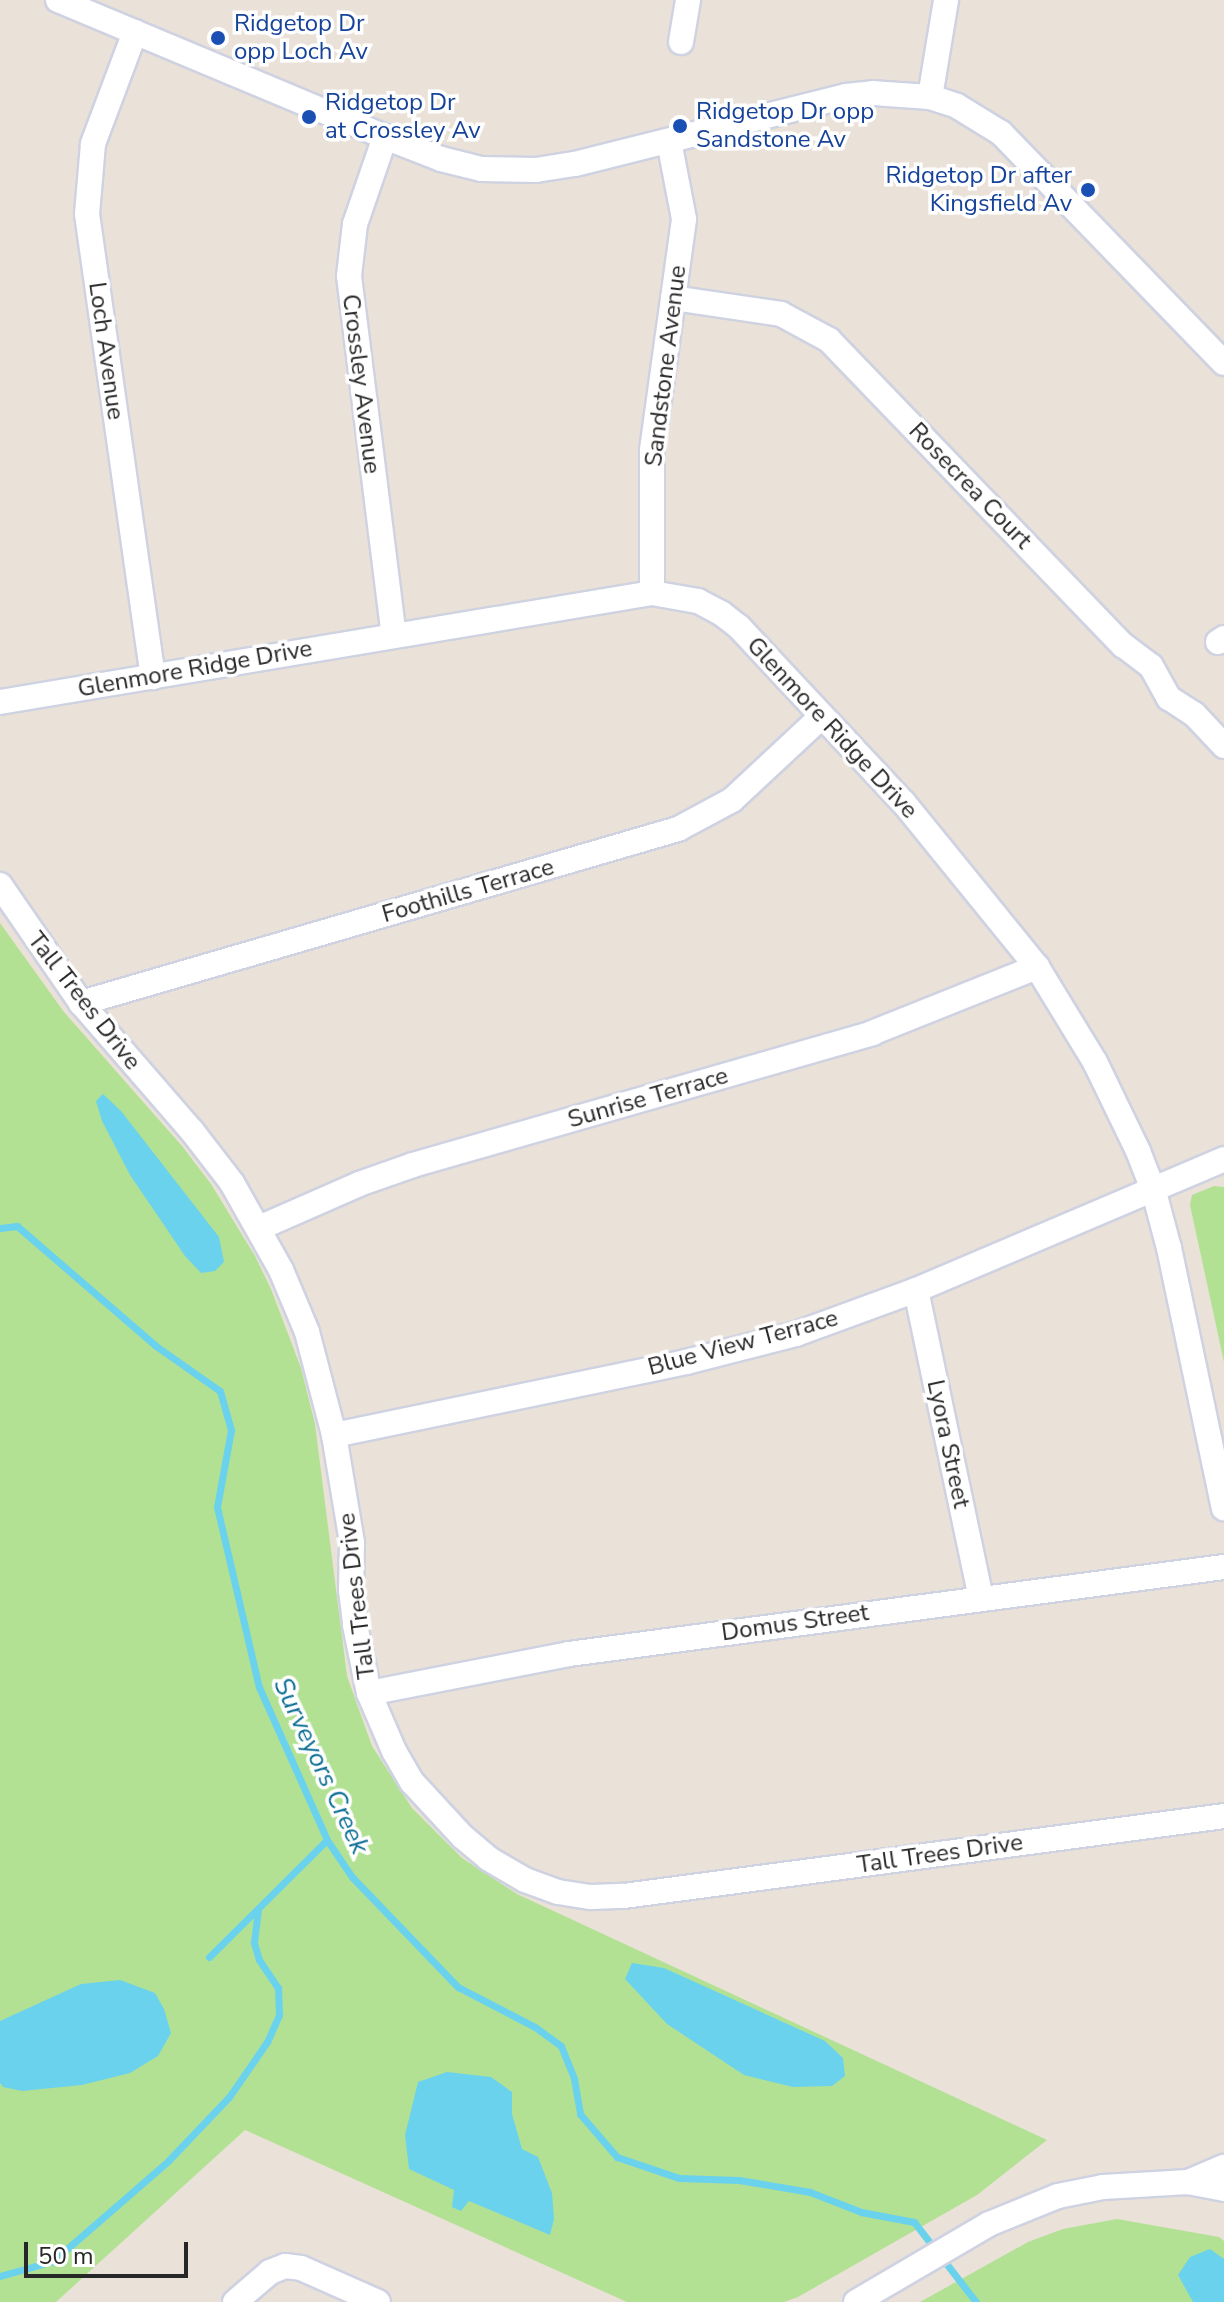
<!DOCTYPE html>
<html>
<head>
<meta charset="utf-8">
<style>
  body { margin:0 }
  #map { position:relative; width:1224px; height:2302px; overflow:hidden; background:#eae1d8; font-family:"Nunito Sans",sans-serif }
  div>[style] { position:absolute }
  .green>* { inset:0; background:#b3e194 }
  .water>* { inset:0; background:#6ad2ed }
  .stream>* { height:7px; margin:-3.5px; padding:0 3.5px; transform-origin:3.5px; border-radius:3.5px; background:#6ad2ed }
  .roads { filter:drop-shadow(2px 0 #ced2e1) drop-shadow(-2px 0 #ced2e1) drop-shadow(0 2px #ced2e1) drop-shadow(0 -2px #ced2e1) }
  .minor>* { height:24px; margin:-12px; padding:0 12px; transform-origin:12px; border-radius:12px; background:#fff }
  .dots>* { width:22px; height:22px; translate:-50% -50%; box-sizing:border-box; border:4px solid #fff; border-radius:50% }
  span { translate:-50% -50%; white-space:nowrap; text-align:center; line-height:1.15; -webkit-text-stroke:7px #fff; paint-order:stroke }
  .transit-label { font-size:24px; color:#164399 }
  .left { translate:0 -50%; text-align:left }
  .right { translate:-100% -50%; text-align:right }
  .street-label { font-size:24px; color:#272727 }
  .water-label { font-size:26px; color:#0d6e95; font-style:italic }
  .scale { position:absolute; left:24px; top:2242px; width:164px; height:36px; box-sizing:border-box; border:4px solid #272727; border-top:0; padding-left:10px; font-size:24px; line-height:28px; white-space:nowrap; color:#272727; -webkit-text-stroke:6px #fff; paint-order:stroke }
</style>
</head>
<body>
<div id="map">
  <div class="green">
    <i style="clip-path:polygon(0 923px,64px 1012px,182px 1146px,211px 1184px,255px 1256px,271px 1289px,301px 1368px,315px 1424px,347px 1676px,372px 1746px,412px 1808px,462px 1858px,517px 1894px,1047px 2140px,977px 2195px,798px 2297px,784px 2302px,627px 2302px,245px 2130px,56px 2302px,0 2302px)"></i>
    <i style="clip-path:polygon(1214px 1186px,1224px 1187px,1224px 1362px,1190px 1205px,1192px 1195px)"></i>
    <i style="clip-path:polygon(1117px 2219px,1219px 2237px,1224px 2241px,1224px 2302px,920px 2302px,1028px 2242px,1063px 2229px)"></i>
  </div>
  <div class="water">
    <i style="clip-path:polygon(103px 1094px,121px 1111px,219px 1237px,224px 1262px,215px 1271px,201px 1273px,185px 1256px,130px 1175px,102px 1121px,96px 1101px)"></i>
    <i style="clip-path:polygon(632px 1963px,664px 1968px,825px 2041px,843px 2058px,845px 2076px,832px 2086px,793px 2087px,744px 2075px,667px 2024px,625px 1979px)"></i>
    <i style="clip-path:polygon(120px 1980px,155px 1993px,164px 2009px,171px 2033px,158px 2056px,130px 2073px,82px 2085px,22px 2091px,3px 2087px,0 2083px,0 2021px,81px 1984px)"></i>
    <i style="clip-path:polygon(447px 2072px,491px 2077px,512px 2092px,512px 2114px,522px 2149px,538px 2157px,552px 2193px,554px 2219px,550px 2235px,469px 2201px,461px 2211px,452px 2207px,454px 2190px,409px 2169px,405px 2135px,418px 2082px)"></i>
    <i style="clip-path:polygon(1210px 2249px,1224px 2259px,1224px 2302px,1193px 2302px,1178px 2275px,1190px 2257px)"></i>
  </div>
  <div class="stream">
    <i style="left:0;top:1228px;width:17px;rotate:-7deg"></i>
    <i style="left:17px;top:1226px;width:184px;rotate:40.8deg"></i>
    <i style="left:156px;top:1346px;width:78px;rotate:35.1deg"></i>
    <i style="left:220px;top:1391px;width:41px;rotate:74.2deg"></i>
    <i style="left:231px;top:1430px;width:78px;rotate:100.3deg"></i>
    <i style="left:217px;top:1507px;width:185px;rotate:76.9deg"></i>
    <i style="left:259px;top:1687px;width:167px;rotate:66deg"></i>
    <i style="left:327px;top:1840px;width:45px;rotate:56deg"></i>
    <i style="left:352px;top:1877px;width:153px;rotate:46.1deg"></i>
    <i style="left:458px;top:1987px;width:87px;rotate:27.5deg"></i>
    <i style="left:535px;top:2027px;width:32px;rotate:36deg"></i>
    <i style="left:561px;top:2046px;width:35px;rotate:68deg"></i>
    <i style="left:574px;top:2079px;width:36px;rotate:80deg"></i>
    <i style="left:580px;top:2114px;width:57px;rotate:49.3deg"></i>
    <i style="left:617px;top:2157px;width:65px;rotate:18.7deg"></i>
    <i style="left:679px;top:2178px;width:60px;rotate:1.9deg"></i>
    <i style="left:739px;top:2180px;width:72px;rotate:9.6deg"></i>
    <i style="left:810px;top:2192px;width:55px;rotate:21.4deg"></i>
    <i style="left:861px;top:2212px;width:54px;rotate:10.7deg"></i>
    <i style="left:914px;top:2222px;width:101px;rotate:52.2deg"></i>
    <i style="left:209px;top:1957px;width:166px;rotate:-44.8deg"></i>
    <i style="left:0;top:2276px;width:55px;rotate:-15.8deg"></i>
    <i style="left:53px;top:2261px;width:152px;rotate:-41deg"></i>
    <i style="left:168px;top:2161px;width:88px;rotate:-46.4deg"></i>
    <i style="left:229px;top:2097px;width:67px;rotate:-55.4deg"></i>
    <i style="left:267px;top:2042px;width:30px;rotate:-66deg"></i>
    <i style="left:279px;top:2015px;width:27px;rotate:-92deg"></i>
    <i style="left:278px;top:1988px;width:34px;rotate:-124deg"></i>
    <i style="left:259px;top:1960px;width:19px;rotate:-106deg"></i>
    <i style="left:254px;top:1942px;width:33px;rotate:-83deg"></i>
  </div>
  <div class="roads">
    <div class="minor">
      <i style="left:58px;top:0;width:355px;rotate:22.7deg"></i>
      <i style="left:385px;top:137px;width:60px;rotate:21.4deg"></i>
      <i style="left:441px;top:159px;width:41px;rotate:14deg"></i>
      <i style="left:481px;top:169px;width:55px;rotate:1deg"></i>
      <i style="left:536px;top:170px;width:39px;rotate:-9deg"></i>
      <i style="left:575px;top:164px;width:279px;rotate:-14.1deg"></i>
      <i style="left:846px;top:96px;width:27px;rotate:-6deg"></i>
      <i style="left:873px;top:93px;width:57px;rotate:4deg"></i>
      <i style="left:930px;top:97px;width:28px;rotate:18deg"></i>
      <i style="left:957px;top:106px;width:52px;rotate:31.5deg"></i>
      <i style="left:1001px;top:133px;width:320px;rotate:45.9deg"></i>
      <i style="left:135px;top:32px;width:120px;rotate:110.6deg"></i>
      <i style="left:93px;top:144px;width:70px;rotate:94.9deg"></i>
      <i style="left:87px;top:214px;width:468px;rotate:81.9deg"></i>
      <i style="left:681px;top:42px;width:43px;rotate:-80.5deg"></i>
      <i style="left:930px;top:97px;width:98px;rotate:-80.6deg"></i>
      <i style="left:385px;top:137px;width:92px;rotate:109deg"></i>
      <i style="left:355px;top:224px;width:52px;rotate:96.6deg"></i>
      <i style="left:349px;top:276px;width:362px;rotate:82.9deg"></i>
      <i style="left:673px;top:298px;width:109px;rotate:8.4deg"></i>
      <i style="left:781px;top:314px;width:55px;rotate:28.4deg"></i>
      <i style="left:829px;top:340px;width:424px;rotate:46.1deg"></i>
      <i style="left:1123px;top:645px;width:35px;rotate:37deg"></i>
      <i style="left:1151px;top:666px;width:37px;rotate:61deg"></i>
      <i style="left:1169px;top:698px;width:30px;rotate:33deg"></i>
      <i style="left:1194px;top:714px;width:44px;rotate:46.8deg"></i>
      <i style="left:652px;top:593px;width:143px;rotate:-90deg"></i>
      <i style="left:652px;top:450px;width:233px;rotate:-82.1deg"></i>
      <i style="left:684px;top:219px;width:79px;rotate:-100.9deg"></i>
      <i style="left:1218px;top:642px;width:7px;rotate:-34deg"></i>
      <i style="left:0;top:702px;width:661px;rotate:-9.49deg"></i>
      <i style="left:652px;top:593px;width:47px;rotate:9.9deg"></i>
      <i style="left:698px;top:601px;width:26px;rotate:28deg"></i>
      <i style="left:721px;top:613px;width:23px;rotate:38deg"></i>
      <i style="left:739px;top:627px;width:240px;rotate:46.9deg"></i>
      <i style="left:903px;top:802px;width:213px;rotate:50.9deg"></i>
      <i style="left:1037px;top:967px;width:111px;rotate:58.6deg"></i>
      <i style="left:1095px;top:1062px;width:99px;rotate:64.2deg"></i>
      <i style="left:1138px;top:1151px;width:44px;rotate:68.7deg"></i>
      <i style="left:1154px;top:1192px;width:58px;rotate:75deg"></i>
      <i style="left:1169px;top:1248px;width:266px;rotate:78.1deg"></i>
      <i style="left:0;top:885px;width:143px;rotate:55.5deg"></i>
      <i style="left:81px;top:1003px;width:169px;rotate:49.1deg"></i>
      <i style="left:192px;top:1131px;width:66px;rotate:52.4deg"></i>
      <i style="left:232px;top:1183px;width:100px;rotate:60.6deg"></i>
      <i style="left:281px;top:1270px;width:67px;rotate:67.2deg"></i>
      <i style="left:307px;top:1332px;width:106px;rotate:75.3deg"></i>
      <i style="left:334px;top:1435px;width:109px;rotate:80.5deg"></i>
      <i style="left:352px;top:1543px;width:47px;rotate:91.2deg"></i>
      <i style="left:351px;top:1590px;width:35px;rotate:83deg"></i>
      <i style="left:355px;top:1625px;width:69px;rotate:78.4deg"></i>
      <i style="left:369px;top:1693px;width:63px;rotate:66.7deg"></i>
      <i style="left:394px;top:1751px;width:36px;rotate:60deg"></i>
      <i style="left:412px;top:1782px;width:75px;rotate:47.2deg"></i>
      <i style="left:463px;top:1837px;width:34px;rotate:40deg"></i>
      <i style="left:489px;top:1859px;width:42px;rotate:30.3deg"></i>
      <i style="left:525px;top:1880px;width:35px;rotate:20deg"></i>
      <i style="left:558px;top:1892px;width:33px;rotate:9deg"></i>
      <i style="left:591px;top:1897px;width:33px;rotate:-2deg"></i>
      <i style="left:624px;top:1896px;width:605px;rotate:-7.59deg"></i>
      <i style="left:81px;top:1003px;width:622px;rotate:-16.25deg"></i>
      <i style="left:678px;top:829px;width:61px;rotate:-28.2deg"></i>
      <i style="left:732px;top:800px;width:123px;rotate:-43deg"></i>
      <i style="left:259px;top:1228px;width:109px;rotate:-23.7deg"></i>
      <i style="left:359px;top:1184px;width:57px;rotate:-19.4deg"></i>
      <i style="left:413px;top:1165px;width:478px;rotate:-16deg"></i>
      <i style="left:872px;top:1033px;width:178px;rotate:-21.8deg"></i>
      <i style="left:916px;top:1290px;width:315px;rotate:78.1deg"></i>
      <i style="left:334px;top:1435px;width:359px;rotate:-11.7deg"></i>
      <i style="left:686px;top:1362px;width:114px;rotate:-14.3deg"></i>
      <i style="left:796px;top:1334px;width:128px;rotate:-20.1deg"></i>
      <i style="left:916px;top:1290px;width:335px;rotate:-23deg"></i>
      <i style="left:369px;top:1693px;width:204px;rotate:-11deg"></i>
      <i style="left:569px;top:1654px;width:661px;rotate:-7.57deg"></i>
      <i style="left:1188px;top:2182px;width:39px;rotate:-23deg"></i>
      <i style="left:235px;top:2302px;width:46px;rotate:-40.6deg"></i>
      <i style="left:270px;top:2272px;width:16px;rotate:-22deg"></i>
      <i style="left:285px;top:2266px;width:16px;rotate:7deg"></i>
      <i style="left:301px;top:2268px;width:84px;rotate:23.8deg"></i>
      <i style="left:856px;top:2302px;width:154px;rotate:-30.4deg"></i>
      <i style="left:989px;top:2224px;width:74px;rotate:-22.1deg"></i>
      <i style="left:1058px;top:2196px;width:46px;rotate:-11.3deg"></i>
      <i style="left:1103px;top:2187px;width:85px;rotate:-3.4deg"></i>
      <i style="left:1188px;top:2182px;width:37px;rotate:11deg"></i>
    </div>
  </div>
  <div class="dots">
    <i style="left:218px;top:38px;background:#1a4fb4"></i>
    <i style="left:309px;top:117px;background:#1a4fb4"></i>
    <i style="left:680px;top:126px;background:#1a4fb4"></i>
    <i style="left:1088px;top:190px;background:#1a4fb4"></i>
  </div>
  <div class="transit-label">
    <span class="left" style="left:234px;top:38px">Ridgetop Dr<br>opp Loch Av</span>
    <span class="left" style="left:325px;top:117px">Ridgetop Dr<br>at Crossley Av</span>
    <span class="left" style="left:696px;top:126px">Ridgetop Dr opp<br>Sandstone Av</span>
    <span class="right" style="left:1072px;top:190px">Ridgetop Dr after<br>Kingsfield Av</span>
  </div>
  <div class="street-label">
    <span style="left:106px;top:351px;rotate:82deg">Loch Avenue</span>
    <span style="left:666px;top:366px;rotate:-83deg">Sandstone Avenue</span>
    <span style="left:361px;top:384px;rotate:83deg">Crossley Avenue</span>
    <span style="left:970px;top:486px;rotate:46deg">Rosecrea Court</span>
    <span style="left:195px;top:669px;rotate:-10deg">Glenmore Ridge Drive</span>
    <span style="left:832px;top:728px;rotate:47deg">Glenmore Ridge Drive</span>
    <span style="left:468px;top:891px;rotate:-16deg">Foothills Terrace</span>
    <span style="left:84px;top:1001px;rotate:52deg">Tall Trees Drive</span>
    <span style="left:648px;top:1098px;rotate:-16deg">Sunrise Terrace</span>
    <span style="left:743px;top:1343px;rotate:-15deg">Blue View Terrace</span>
    <span style="left:948px;top:1444px;rotate:78deg">Lyora Street</span>
    <span style="left:357px;top:1596px;rotate:-97deg">Tall Trees Drive</span>
    <span style="left:795px;top:1623px;rotate:-8deg">Domus Street</span>
    <span style="left:940px;top:1854px;rotate:-8deg">Tall Trees Drive</span>
  </div>
  <div class="water-label">
    <span style="left:321px;top:1766px;rotate:65deg">Surveyors Creek</span>
  </div>
  <div class="scale">50 m</div>
</div>
</body>
</html>
